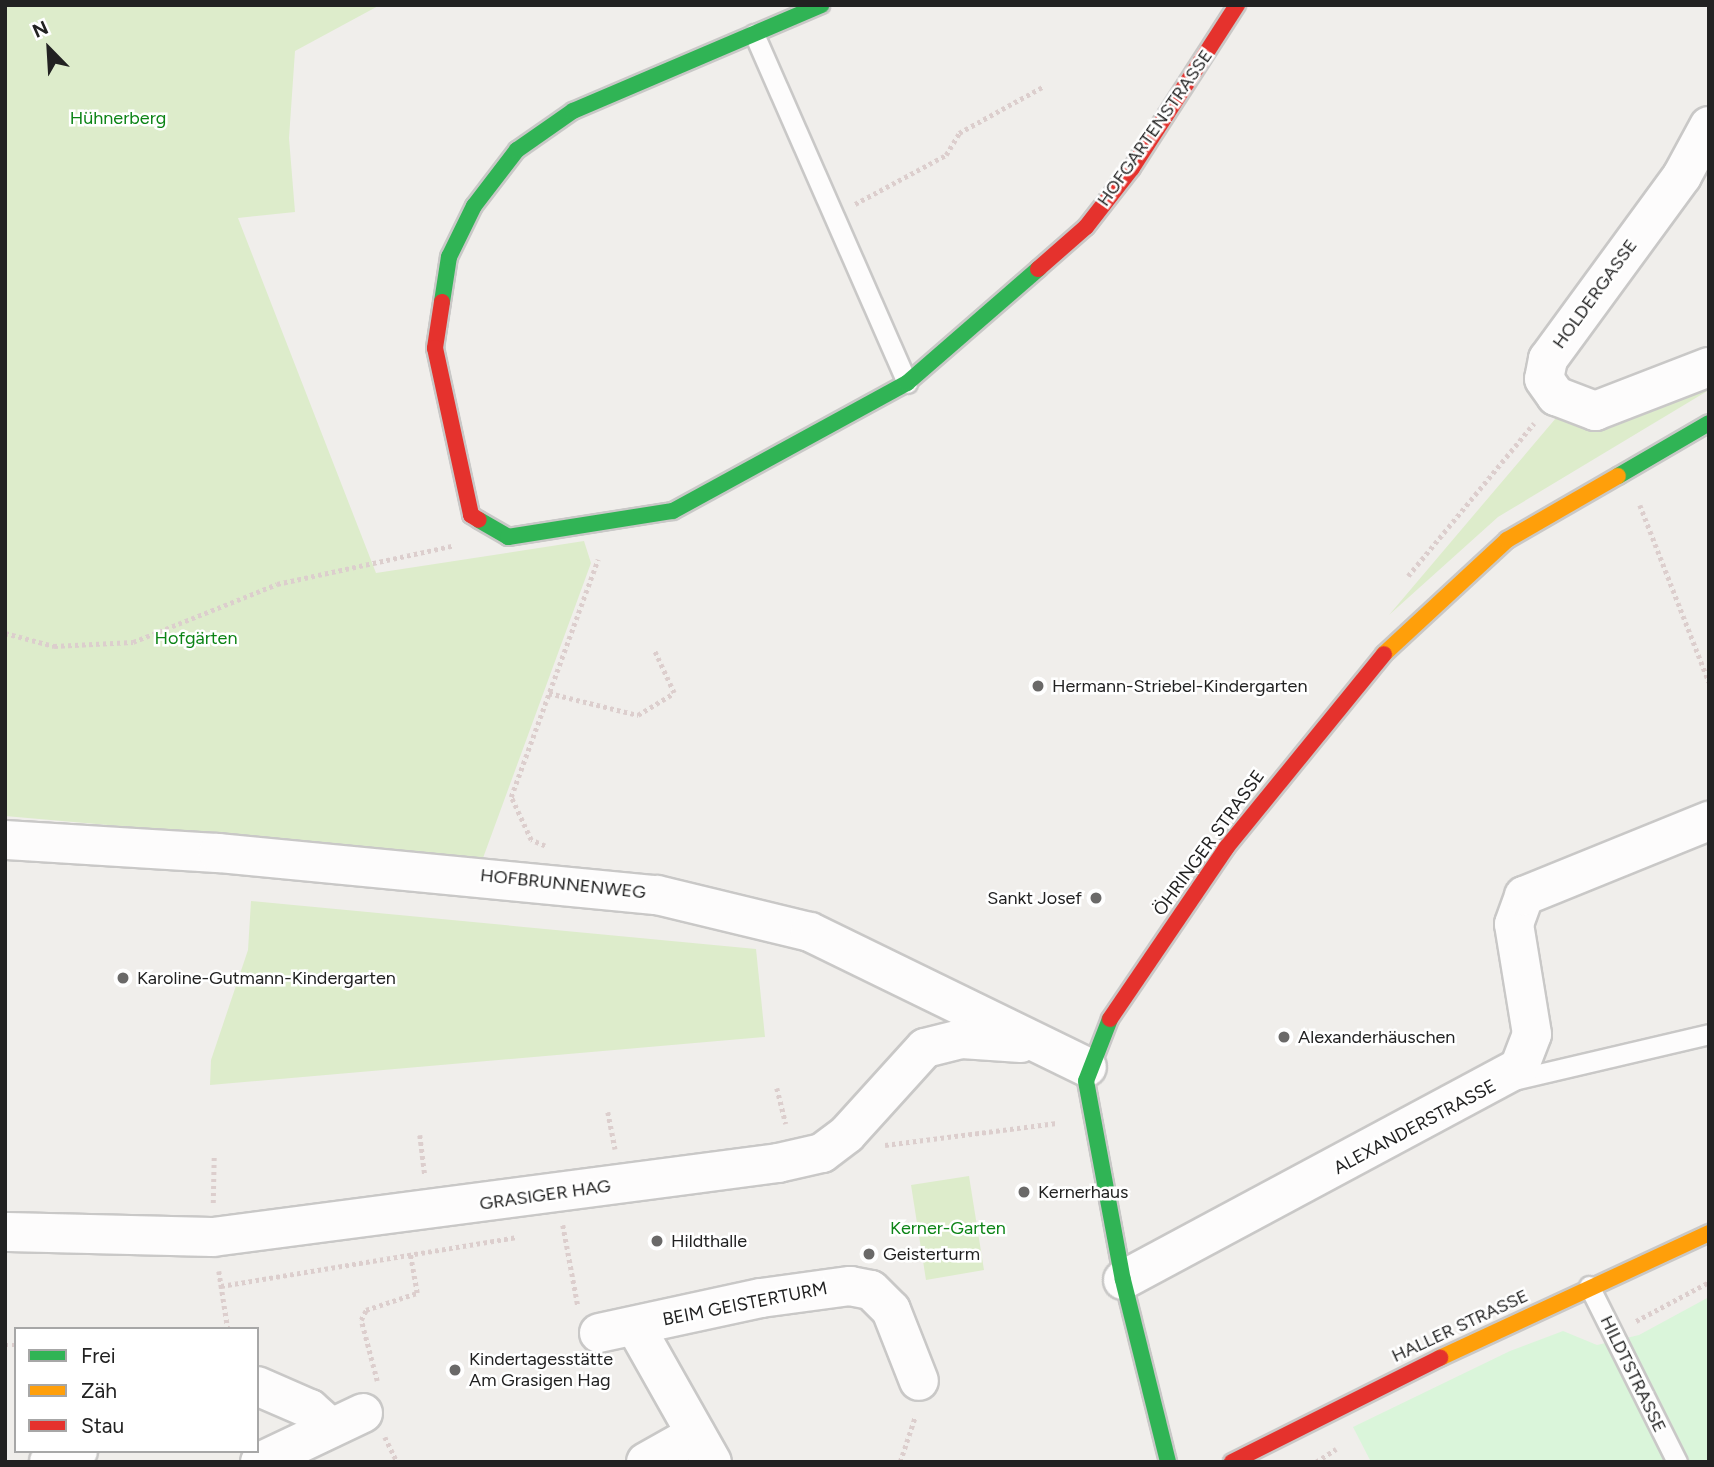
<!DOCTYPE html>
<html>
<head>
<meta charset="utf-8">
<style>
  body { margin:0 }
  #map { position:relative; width:1714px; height:1467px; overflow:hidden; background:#f0eeeb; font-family:Figtree,sans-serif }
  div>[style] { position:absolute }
  .grass>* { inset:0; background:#ddeccb }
  .park>* { inset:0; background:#daf5da }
  .path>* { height:4.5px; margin-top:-2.25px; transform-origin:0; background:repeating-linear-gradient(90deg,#dccecd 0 3.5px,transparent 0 7px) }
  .roads { filter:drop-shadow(2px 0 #c9c8c7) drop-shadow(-2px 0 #c9c8c7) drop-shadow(0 2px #c9c8c7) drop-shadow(0 -2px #c9c8c7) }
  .lane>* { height:19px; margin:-9.5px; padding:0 9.5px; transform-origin:9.5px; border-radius:9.5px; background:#fdfcfc }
  .street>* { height:38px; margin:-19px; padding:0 19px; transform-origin:19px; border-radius:19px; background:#fdfcfc }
  .fast>* { height:16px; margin:-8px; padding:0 8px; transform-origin:8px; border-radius:8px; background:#30b455 }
  .slow>* { height:16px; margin:-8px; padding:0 8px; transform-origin:8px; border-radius:8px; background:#ff9f0a }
  .jam>* { height:16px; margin:-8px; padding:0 8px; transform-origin:8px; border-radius:8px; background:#e5322d }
  .dots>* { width:19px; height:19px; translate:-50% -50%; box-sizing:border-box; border:4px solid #fff; border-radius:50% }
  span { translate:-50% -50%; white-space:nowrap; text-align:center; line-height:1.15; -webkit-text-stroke:5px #fff; paint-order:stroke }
  .park-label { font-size:18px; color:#0c8416 }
  .street-label { font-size:18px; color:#222 }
  .poi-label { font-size:18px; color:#222 }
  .left { translate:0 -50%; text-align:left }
  .right { translate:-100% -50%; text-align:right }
  .frame { position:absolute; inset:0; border:7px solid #222; pointer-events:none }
  .legend { position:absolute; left:14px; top:1327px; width:245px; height:126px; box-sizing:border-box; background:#fff; border:2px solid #a7a7a7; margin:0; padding:9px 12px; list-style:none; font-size:21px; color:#222 }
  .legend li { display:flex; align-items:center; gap:14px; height:35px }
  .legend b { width:35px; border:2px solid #a7a7a7 }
  .north { position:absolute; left:14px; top:14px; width:70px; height:70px; -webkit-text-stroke:5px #fff; paint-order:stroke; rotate:336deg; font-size:19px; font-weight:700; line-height:28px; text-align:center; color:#222 }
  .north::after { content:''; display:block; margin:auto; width:24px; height:32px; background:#222; clip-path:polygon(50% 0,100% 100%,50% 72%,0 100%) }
</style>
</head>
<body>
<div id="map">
  <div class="grass">
    <i style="clip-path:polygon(5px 5px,380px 5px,295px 51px,289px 138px,295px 212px,238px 218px,376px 573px,584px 541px,591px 563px,483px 858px,5px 816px)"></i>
    <i style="clip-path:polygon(1709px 377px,1709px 390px,1498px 517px,1389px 615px,1556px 418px,1593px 422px)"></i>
    <i style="clip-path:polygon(251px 901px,756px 949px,765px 1037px,210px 1085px,211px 1060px,248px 950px)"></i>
    <i style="clip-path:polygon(969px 1176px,984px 1270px,926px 1280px,911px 1185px)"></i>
  </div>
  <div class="park">
    <i style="clip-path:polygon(1709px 1297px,1709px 1462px,1371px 1462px,1353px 1427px,1510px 1351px,1563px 1331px,1597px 1345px,1639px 1335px)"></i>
  </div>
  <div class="path">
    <i style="left:855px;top:204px;width:103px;rotate:-28.3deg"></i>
    <i style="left:946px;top:155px;width:26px;rotate:-59deg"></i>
    <i style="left:959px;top:133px;width:97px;rotate:-28.9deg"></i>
    <i style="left:1640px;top:505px;width:190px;rotate:68.7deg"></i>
    <i style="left:1408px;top:576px;width:198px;rotate:-50.5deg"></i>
    <i style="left:5px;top:633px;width:51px;rotate:14.9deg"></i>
    <i style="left:54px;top:646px;width:79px;rotate:-2.9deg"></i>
    <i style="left:133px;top:642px;width:155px;rotate:-21.9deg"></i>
    <i style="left:277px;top:584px;width:179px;rotate:-12.3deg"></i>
    <i style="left:549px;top:693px;width:92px;rotate:13.9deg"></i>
    <i style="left:638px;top:715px;width:42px;rotate:-31.4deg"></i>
    <i style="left:674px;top:693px;width:47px;rotate:-114.9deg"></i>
    <i style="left:545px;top:846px;width:15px;rotate:-157deg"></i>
    <i style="left:531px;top:840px;width:47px;rotate:-114.9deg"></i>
    <i style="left:511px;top:797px;width:253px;rotate:-69.9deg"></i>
    <i style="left:777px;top:1088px;width:37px;rotate:76deg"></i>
    <i style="left:608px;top:1112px;width:38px;rotate:79deg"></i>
    <i style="left:420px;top:1135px;width:41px;rotate:83deg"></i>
    <i style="left:885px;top:1145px;width:173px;rotate:-7.3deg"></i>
    <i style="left:213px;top:1203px;width:47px;rotate:-88.8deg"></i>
    <i style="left:563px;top:1225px;width:82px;rotate:79.5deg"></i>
    <i style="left:219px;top:1271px;width:59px;rotate:81.2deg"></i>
    <i style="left:221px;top:1286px;width:300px;rotate:-9.4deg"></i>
    <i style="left:1636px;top:1321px;width:83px;rotate:-28.1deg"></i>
    <i style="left:5px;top:1345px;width:11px"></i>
    <i style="left:377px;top:1381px;width:63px;rotate:-104.7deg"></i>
    <i style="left:361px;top:1320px;width:11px;rotate:-63deg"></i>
    <i style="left:366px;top:1310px;width:54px;rotate:-18.4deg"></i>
    <i style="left:417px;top:1293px;width:39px;rotate:-100deg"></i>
    <i style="left:385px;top:1437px;width:28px;rotate:64deg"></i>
    <i style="left:900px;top:1462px;width:47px;rotate:-71.6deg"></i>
    <i style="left:1316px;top:1462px;width:24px;rotate:-33deg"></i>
  </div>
  <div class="roads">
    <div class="lane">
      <i style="left:754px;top:34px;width:381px;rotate:66.3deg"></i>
      <i style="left:1513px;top:1080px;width:201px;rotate:-13.2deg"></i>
      <i style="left:1589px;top:1286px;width:197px;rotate:63.4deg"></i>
    </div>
    <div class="street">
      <i style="left:1709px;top:126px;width:57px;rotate:118.4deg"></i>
      <i style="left:1682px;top:176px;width:227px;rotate:126.2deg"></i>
      <i style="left:1548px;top:359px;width:20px;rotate:101deg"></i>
      <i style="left:1544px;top:379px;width:21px;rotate:55deg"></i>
      <i style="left:1556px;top:396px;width:42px;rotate:21deg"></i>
      <i style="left:1595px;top:411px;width:122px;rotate:-21.1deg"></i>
      <i style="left:5px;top:840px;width:213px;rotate:3.5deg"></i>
      <i style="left:218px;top:853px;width:441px;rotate:5.5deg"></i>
      <i style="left:657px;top:895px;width:157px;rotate:13.6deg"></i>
      <i style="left:810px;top:932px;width:308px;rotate:26deg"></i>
      <i style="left:5px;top:1232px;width:208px;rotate:1.4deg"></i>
      <i style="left:213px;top:1237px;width:570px;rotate:-7.46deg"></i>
      <i style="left:778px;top:1163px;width:45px;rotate:-12.8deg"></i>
      <i style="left:822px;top:1153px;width:31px;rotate:-37deg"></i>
      <i style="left:847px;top:1134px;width:116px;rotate:-47.8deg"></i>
      <i style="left:925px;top:1048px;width:38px;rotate:-14deg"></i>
      <i style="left:962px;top:1039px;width:59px;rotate:3.9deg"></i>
      <i style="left:1123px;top:1280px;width:449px;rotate:-28.2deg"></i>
      <i style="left:1519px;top:1068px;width:36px;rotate:-69deg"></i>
      <i style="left:1532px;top:1034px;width:111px;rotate:-99.3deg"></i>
      <i style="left:1514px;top:924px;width:30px;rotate:-70deg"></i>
      <i style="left:1524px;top:896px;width:200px;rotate:-22.1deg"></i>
      <i style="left:635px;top:1326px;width:156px;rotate:60.5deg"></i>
      <i style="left:599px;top:1333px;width:166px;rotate:-12.2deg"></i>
      <i style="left:761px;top:1298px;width:90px;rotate:-7.7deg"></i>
      <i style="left:850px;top:1286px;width:21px;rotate:11deg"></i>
      <i style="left:871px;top:1290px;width:28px;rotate:45deg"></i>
      <i style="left:891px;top:1310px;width:76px;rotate:68.5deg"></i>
      <i style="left:257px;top:1386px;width:58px;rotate:23.5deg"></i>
      <i style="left:310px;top:1409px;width:28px;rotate:42deg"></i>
      <i style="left:49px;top:1462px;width:31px;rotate:-21deg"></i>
      <i style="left:260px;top:1462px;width:114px;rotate:-25.4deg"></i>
      <i style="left:646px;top:1462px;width:57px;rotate:-29.2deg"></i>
    </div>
    <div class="fast">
      <i style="left:442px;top:302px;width:46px;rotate:-81.2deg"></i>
      <i style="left:449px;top:257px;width:57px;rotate:-63.9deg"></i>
      <i style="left:474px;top:206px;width:71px;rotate:-52.5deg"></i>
      <i style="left:517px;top:150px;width:68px;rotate:-34.9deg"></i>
      <i style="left:573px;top:111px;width:270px;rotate:-23.1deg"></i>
      <i style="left:1618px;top:476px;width:105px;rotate:-30.2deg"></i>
      <i style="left:479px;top:520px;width:34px;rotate:30deg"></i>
      <i style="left:508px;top:537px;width:167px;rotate:-9deg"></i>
      <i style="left:673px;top:511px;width:267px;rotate:-28.7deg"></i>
      <i style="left:907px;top:383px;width:174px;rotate:-41deg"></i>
      <i style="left:1110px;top:1019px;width:66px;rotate:111.2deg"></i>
      <i style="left:1086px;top:1081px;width:202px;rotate:79.5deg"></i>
      <i style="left:1123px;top:1280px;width:187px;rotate:76.1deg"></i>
    </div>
    <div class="slow">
      <i style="left:1384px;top:654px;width:168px;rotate:-42.8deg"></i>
      <i style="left:1507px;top:540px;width:128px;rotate:-30deg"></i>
      <i style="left:1440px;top:1358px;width:297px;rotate:-24.9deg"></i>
    </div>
    <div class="jam">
      <i style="left:1038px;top:269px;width:64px;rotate:-41.2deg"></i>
      <i style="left:1086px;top:227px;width:75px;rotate:-52.1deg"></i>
      <i style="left:1132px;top:168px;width:194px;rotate:-57.2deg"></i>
      <i style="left:442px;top:302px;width:47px;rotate:98.7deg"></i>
      <i style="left:435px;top:348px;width:171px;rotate:77.8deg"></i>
      <i style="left:471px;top:515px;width:9px;rotate:32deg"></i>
      <i style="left:1110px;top:1019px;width:207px;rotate:-55.8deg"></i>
      <i style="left:1226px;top:848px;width:250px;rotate:-50.8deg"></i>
      <i style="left:1232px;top:1462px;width:233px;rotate:-26.6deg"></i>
    </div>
  </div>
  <div class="dots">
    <i style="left:1038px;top:686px;background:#6a6968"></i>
    <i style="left:1096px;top:898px;background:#6a6968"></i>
    <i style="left:123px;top:978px;background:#6a6968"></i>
    <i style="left:1284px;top:1037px;background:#6a6968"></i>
    <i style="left:1024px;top:1192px;background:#6a6968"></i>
    <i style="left:657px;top:1241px;background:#6a6968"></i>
    <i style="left:869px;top:1254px;background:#6a6968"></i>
    <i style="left:455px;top:1370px;background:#6a6968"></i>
  </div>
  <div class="park-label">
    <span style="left:118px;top:118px">Hühnerberg</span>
    <span style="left:196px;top:638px">Hofgärten</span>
    <span style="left:948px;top:1228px">Kerner-Garten</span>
  </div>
  <div class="street-label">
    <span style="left:1155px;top:128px;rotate:-55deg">HOFGARTENSTRASSE</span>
    <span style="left:1595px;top:294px;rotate:-54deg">HOLDERGASSE</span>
    <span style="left:1209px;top:843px;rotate:-54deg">ÖHRINGER STRASSE</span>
    <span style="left:563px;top:884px;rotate:6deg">HOFBRUNNENWEG</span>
    <span style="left:1415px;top:1127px;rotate:-28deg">ALEXANDERSTRASSE</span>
    <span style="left:545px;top:1195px;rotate:-8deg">GRASIGER HAG</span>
    <span style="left:745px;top:1304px;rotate:-11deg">BEIM GEISTERTURM</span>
    <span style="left:1460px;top:1326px;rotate:-25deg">HALLER STRASSE</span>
    <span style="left:1633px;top:1374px;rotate:64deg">HILDTSTRASSE</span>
  </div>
  <div class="poi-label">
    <span class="left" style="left:1052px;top:686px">Hermann-Striebel-Kindergarten</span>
    <span class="right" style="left:1082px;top:898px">Sankt Josef</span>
    <span class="left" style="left:137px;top:978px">Karoline-Gutmann-Kindergarten</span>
    <span class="left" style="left:1298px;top:1037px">Alexanderhäuschen</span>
    <span class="left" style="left:1038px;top:1192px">Kernerhaus</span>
    <span class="left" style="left:671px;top:1241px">Hildthalle</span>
    <span class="left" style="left:883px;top:1254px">Geisterturm</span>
    <span class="left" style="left:469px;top:1370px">Kindertagesstätte<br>Am Grasigen Hag</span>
  </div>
  <div class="frame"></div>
  <ul class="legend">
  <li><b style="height:9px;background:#30b455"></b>Frei</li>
  <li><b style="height:9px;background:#ff9f0a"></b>Zäh</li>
  <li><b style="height:9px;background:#e5322d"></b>Stau</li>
  </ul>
  <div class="north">N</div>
</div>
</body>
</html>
